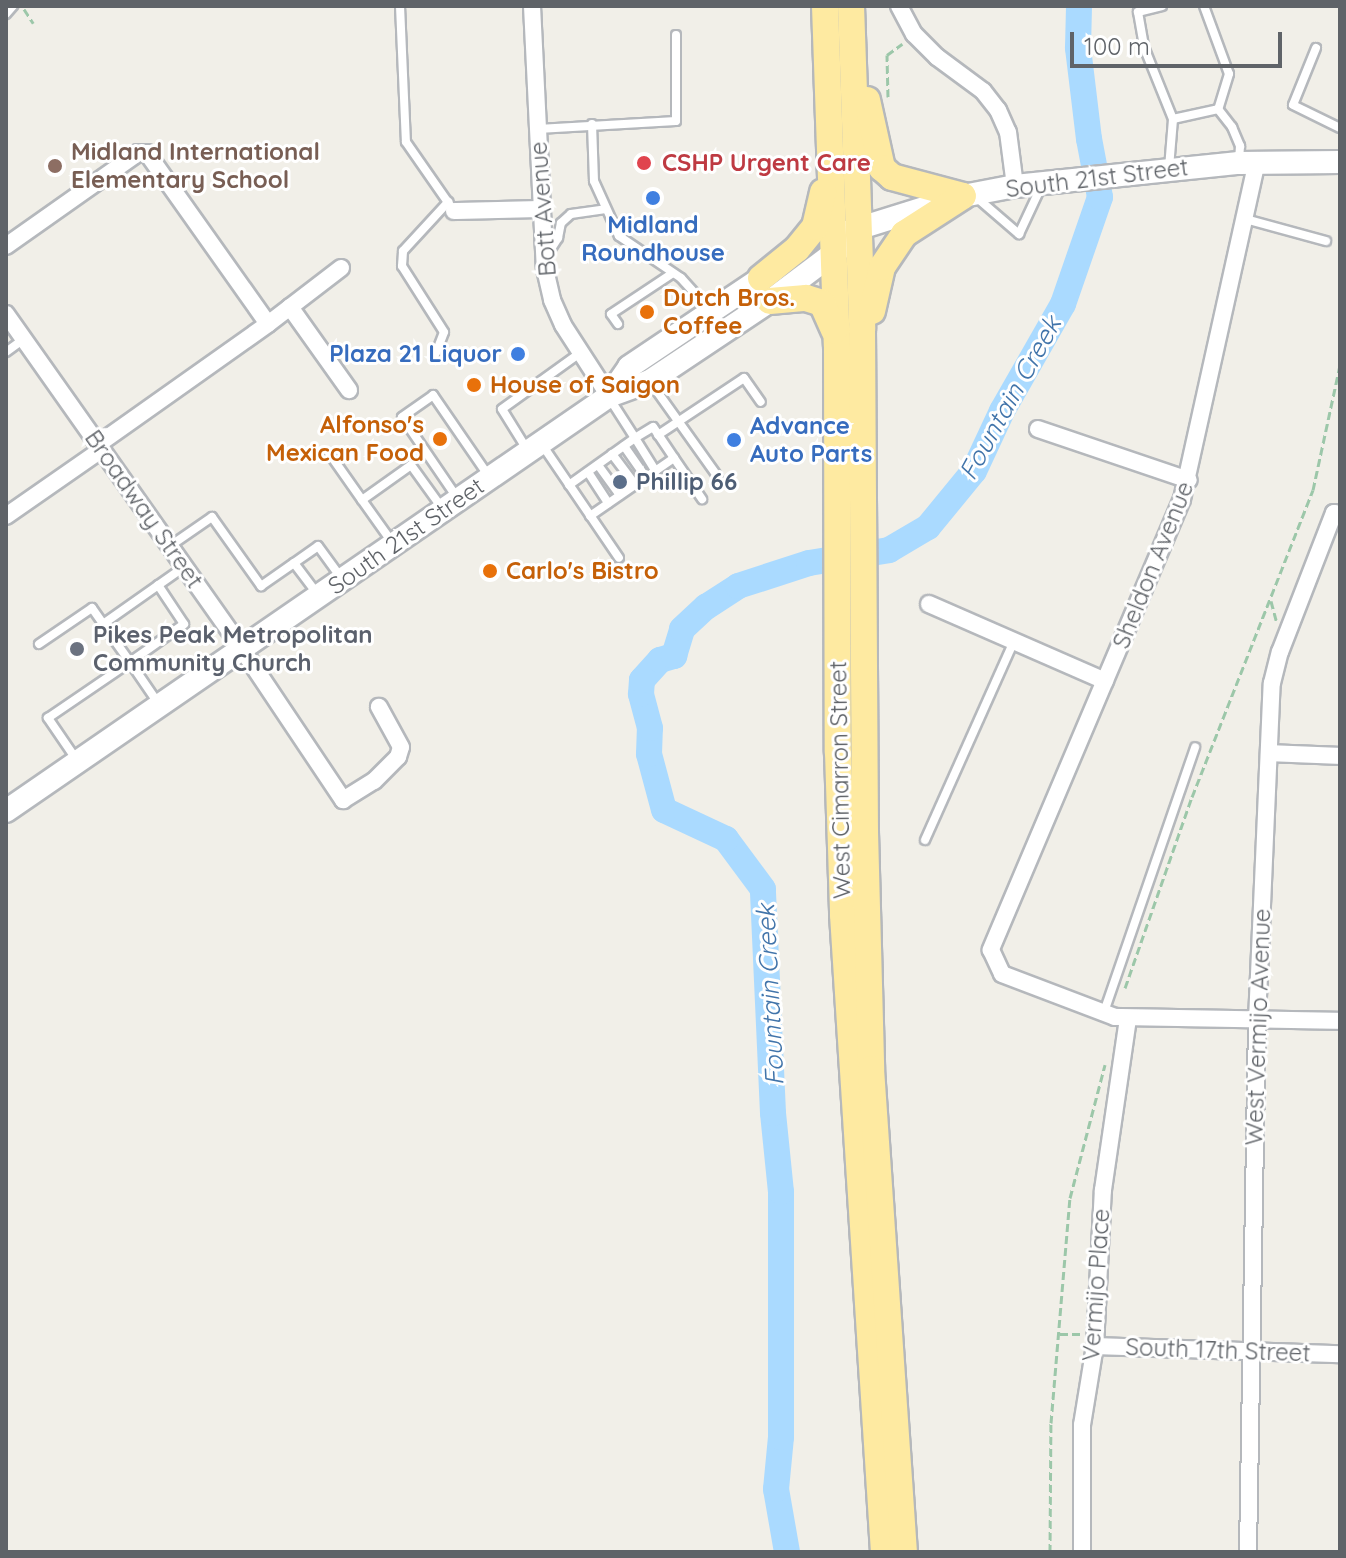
<!DOCTYPE html>
<html>
<head>
<meta charset="utf-8">
<style>
  body { margin:0 }
  #map { position:relative; width:1346px; height:1558px; overflow:hidden; background:#f1efe8; font-family:Quicksand,sans-serif }
  div>[style] { position:absolute }
  .river>* { height:26px; margin:-13px; padding:0 13px; transform-origin:13px; border-radius:13px; background:#aadaff }
  .path>* { height:3px; margin-top:-1.5px; transform-origin:0; background:repeating-linear-gradient(90deg,#9cc7a9 0 8px,transparent 0 12px) }
  .roads { filter:drop-shadow(2px 0 #b5b8bc) drop-shadow(-2px 0 #b5b8bc) drop-shadow(0 2px #b5b8bc) drop-shadow(0 -2px #b5b8bc) }
  .service>* { height:8px; margin:-4px; padding:0 4px; transform-origin:4px; border-radius:4px; background:#fff }
  .minor>* { height:16px; margin:-8px; padding:0 8px; transform-origin:8px; border-radius:8px; background:#fff }
  .secondary>* { height:22px; margin:-11px; padding:0 11px; transform-origin:11px; border-radius:11px; background:#fff }
  .trunk>* { height:26px; margin:-13px; padding:0 13px; transform-origin:13px; border-radius:13px; background:#feeaa1 }
  .dots>* { width:22px; height:22px; translate:-50% -50%; box-sizing:border-box; border:4px solid #fff; border-radius:50% }
  span { translate:-50% -50%; white-space:nowrap; text-align:center; line-height:1.15; -webkit-text-stroke:6px #fff; paint-order:stroke }
  .education-label { font-size:24px; color:#785e54; font-weight:700 }
  .left { translate:0 -50%; text-align:left }
  .health-label { font-size:24px; color:#be3a42; font-weight:700 }
  .street-label { font-size:24px; color:#5f6368 }
  .shop-label { font-size:24px; color:#366cbe; font-weight:700 }
  .right { translate:-100% -50%; text-align:right }
  .food-label { font-size:24px; color:#c56008; font-weight:700 }
  .service-label { font-size:24px; color:#4e5e75; font-weight:700 }
  .worship-label { font-size:24px; color:#5b616d; font-weight:700 }
  .water-label { font-size:26px; color:#4174aa; font-style:italic }
  .frame { position:absolute; inset:0; border:8px solid #5f6368; pointer-events:none }
  .scale { position:absolute; left:1070px; top:32px; width:212px; height:36px; box-sizing:border-box; border:4px solid #5f6368; border-top:0; padding-left:10px; font-size:24px; line-height:28px; white-space:nowrap; color:#5f6368; -webkit-text-stroke:6px #fff; paint-order:stroke }
</style>
</head>
<body>
<div id="map">
  <div class="river">
    <i style="left:787px;top:1552px;width:64px;rotate:-99.9deg"></i>
    <i style="left:776px;top:1489px;width:52px;rotate:-84.5deg"></i>
    <i style="left:781px;top:1437px;width:245px;rotate:-90deg"></i>
    <i style="left:781px;top:1192px;width:79px;rotate:-95.8deg"></i>
    <i style="left:773px;top:1113px;width:224px;rotate:-92.6deg"></i>
    <i style="left:763px;top:889px;width:62px;rotate:-126.5deg"></i>
    <i style="left:726px;top:839px;width:68px;rotate:-154.9deg"></i>
    <i style="left:664px;top:810px;width:58px;rotate:-105deg"></i>
    <i style="left:649px;top:754px;width:26px;rotate:-88deg"></i>
    <i style="left:650px;top:728px;width:35px;rotate:-105deg"></i>
    <i style="left:641px;top:694px;width:14px;rotate:-86deg"></i>
    <i style="left:642px;top:680px;width:27px;rotate:-48deg"></i>
    <i style="left:660px;top:660px;width:15px;rotate:-16deg"></i>
    <i style="left:674px;top:656px;width:28px;rotate:-73deg"></i>
    <i style="left:682px;top:629px;width:33px;rotate:-43deg"></i>
    <i style="left:706px;top:607px;width:38px;rotate:-33deg"></i>
    <i style="left:738px;top:586px;width:75px;rotate:-17.9deg"></i>
    <i style="left:809px;top:563px;width:81px;rotate:-9.2deg"></i>
    <i style="left:889px;top:550px;width:45px;rotate:-30.5deg"></i>
    <i style="left:928px;top:527px;width:72px;rotate:-50.6deg"></i>
    <i style="left:974px;top:471px;width:66px;rotate:-65deg"></i>
    <i style="left:1002px;top:411px;width:123px;rotate:-60.3deg"></i>
    <i style="left:1063px;top:304px;width:113px;rotate:-70.9deg"></i>
    <i style="left:1100px;top:197px;width:59px;rotate:-100.7deg"></i>
    <i style="left:1089px;top:139px;width:92px;rotate:-96.9deg"></i>
    <i style="left:1078px;top:48px;width:42px;rotate:-88.6deg"></i>
  </div>
  <div class="path">
    <i style="left:24px;top:9px;width:17px;rotate:57deg"></i>
    <i style="left:888px;top:97px;width:42px;rotate:-91.4deg"></i>
    <i style="left:887px;top:55px;width:19px;rotate:-36deg"></i>
    <i style="left:1271px;top:601px;width:20px;rotate:75deg"></i>
    <i style="left:1125px;top:988px;width:202px;rotate:-70.7deg"></i>
    <i style="left:1192px;top:797px;width:330px;rotate:-68.5deg"></i>
    <i style="left:1313px;top:490px;width:128px;rotate:-77.8deg"></i>
    <i style="left:1060px;top:1334px;width:22px"></i>
    <i style="left:1050px;top:1552px;width:129px;rotate:-89.6deg"></i>
    <i style="left:1051px;top:1423px;width:226px;rotate:-85.2deg"></i>
    <i style="left:1070px;top:1198px;width:138px;rotate:-75.3deg"></i>
  </div>
  <div class="roads">
    <div class="service">
      <i style="left:400px;top:6px;width:136px;rotate:87.5deg"></i>
      <i style="left:406px;top:142px;width:84px;rotate:55.2deg"></i>
      <i style="left:1162px;top:6px;width:25px;rotate:166deg"></i>
      <i style="left:1138px;top:12px;width:36px;rotate:80deg"></i>
      <i style="left:1144px;top:47px;width:78px;rotate:68.1deg"></i>
      <i style="left:1204px;top:6px;width:72px;rotate:69.8deg"></i>
      <i style="left:1229px;top:74px;width:37px;rotate:107deg"></i>
      <i style="left:6px;top:14px;width:11px;rotate:-49deg"></i>
      <i style="left:1316px;top:48px;width:61px;rotate:112deg"></i>
      <i style="left:1293px;top:105px;width:52px;rotate:26.1deg"></i>
      <i style="left:592px;top:124px;width:57px;rotate:88deg"></i>
      <i style="left:594px;top:181px;width:60px;rotate:65.6deg"></i>
      <i style="left:619px;top:236px;width:75px;rotate:34.1deg"></i>
      <i style="left:681px;top:278px;width:43px;rotate:47.8deg"></i>
      <i style="left:538px;top:129px;width:138px;rotate:-3.3deg"></i>
      <i style="left:676px;top:121px;width:86px;rotate:-90deg"></i>
      <i style="left:1169px;top:168px;width:49px;rotate:-85.3deg"></i>
      <i style="left:1173px;top:119px;width:46px;rotate:-12.5deg"></i>
      <i style="left:1218px;top:109px;width:23px;rotate:52deg"></i>
      <i style="left:1232px;top:127px;width:21px;rotate:67deg"></i>
      <i style="left:1240px;top:146px;width:16px;rotate:94deg"></i>
      <i style="left:976px;top:197px;width:57px;rotate:40.7deg"></i>
      <i style="left:1019px;top:234px;width:54px;rotate:-64.9deg"></i>
      <i style="left:1245px;top:219px;width:84px;rotate:15.2deg"></i>
      <i style="left:545px;top:258px;width:24px;rotate:-57deg"></i>
      <i style="left:558px;top:238px;width:15px;rotate:-79deg"></i>
      <i style="left:561px;top:223px;width:13px;rotate:-42deg"></i>
      <i style="left:571px;top:214px;width:35px;rotate:-8deg"></i>
      <i style="left:618px;top:324px;width:12px;rotate:-125deg"></i>
      <i style="left:611px;top:314px;width:74px;rotate:-33.5deg"></i>
      <i style="left:6px;top:352px;width:22px;rotate:-36deg"></i>
      <i style="left:436px;top:353px;width:22px;rotate:-69deg"></i>
      <i style="left:444px;top:332px;width:78px;rotate:-122.5deg"></i>
      <i style="left:402px;top:266px;width:15px;rotate:-86deg"></i>
      <i style="left:403px;top:251px;width:67px;rotate:-47.4deg"></i>
      <i style="left:651px;top:383px;width:115px;rotate:54.5deg"></i>
      <i style="left:658px;top:435px;width:103px;rotate:-33.5deg"></i>
      <i style="left:744px;top:378px;width:29px;rotate:55deg"></i>
      <i style="left:543px;top:446px;width:135px;rotate:55.8deg"></i>
      <i style="left:624px;top:446px;width:39px;rotate:55deg"></i>
      <i style="left:528px;top:451px;width:49px;rotate:-121.8deg"></i>
      <i style="left:502px;top:409px;width:96px;rotate:-35.7deg"></i>
      <i style="left:329px;top:453px;width:57px;rotate:54.9deg"></i>
      <i style="left:362px;top:500px;width:60px;rotate:-35.5deg"></i>
      <i style="left:411px;top:465px;width:53px;rotate:54.2deg"></i>
      <i style="left:612px;top:454px;width:39px;rotate:53deg"></i>
      <i style="left:674px;top:458px;width:50px;rotate:55.7deg"></i>
      <i style="left:598px;top:465px;width:37px;rotate:54deg"></i>
      <i style="left:588px;top:472px;width:37px;rotate:57deg"></i>
      <i style="left:569px;top:485px;width:81px;rotate:-35.5deg"></i>
      <i style="left:635px;top:438px;width:39px;rotate:58deg"></i>
      <i style="left:458px;top:499px;width:99px;rotate:-124.3deg"></i>
      <i style="left:402px;top:417px;width:38px;rotate:-35deg"></i>
      <i style="left:433px;top:395px;width:97px;rotate:55.5deg"></i>
      <i style="left:362px;top:500px;width:52px;rotate:54.5deg"></i>
      <i style="left:590px;top:516px;width:102px;rotate:-34.6deg"></i>
      <i style="left:674px;top:458px;width:37px;rotate:-124deg"></i>
      <i style="left:653px;top:427px;width:21px;rotate:149deg"></i>
      <i style="left:635px;top:438px;width:46px;rotate:-122.7deg"></i>
      <i style="left:170px;top:546px;width:51px;rotate:-34.6deg"></i>
      <i style="left:212px;top:517px;width:85px;rotate:54.6deg"></i>
      <i style="left:261px;top:586px;width:40px;rotate:-34.9deg"></i>
      <i style="left:294px;top:563px;width:39px;rotate:53deg"></i>
      <i style="left:294px;top:563px;width:29px;rotate:-35deg"></i>
      <i style="left:318px;top:546px;width:41px;rotate:54deg"></i>
      <i style="left:158px;top:585px;width:47px;rotate:56.3deg"></i>
      <i style="left:184px;top:624px;width:66px;rotate:144.9deg"></i>
      <i style="left:130px;top:662px;width:50px;rotate:55.7deg"></i>
      <i style="left:39px;top:644px;width:64px;rotate:-34.2deg"></i>
      <i style="left:92px;top:608px;width:19px;rotate:55deg"></i>
      <i style="left:76px;top:759px;width:50px;rotate:-124.3deg"></i>
      <i style="left:48px;top:718px;width:99px;rotate:-34.3deg"></i>
      <i style="left:130px;top:662px;width:47px;rotate:-125.4deg"></i>
      <i style="left:103px;top:624px;width:99px;rotate:-35.1deg"></i>
      <i style="left:925px;top:840px;width:218px;rotate:-65.9deg"></i>
      <i style="left:1104px;top:1012px;width:280px;rotate:-71deg"></i>
    </div>
    <div class="minor">
      <i style="left:532px;top:6px;width:263px;rotate:87.2deg"></i>
      <i style="left:545px;top:269px;width:32px;rotate:77deg"></i>
      <i style="left:552px;top:300px;width:27px;rotate:66deg"></i>
      <i style="left:563px;top:325px;width:85px;rotate:57.1deg"></i>
      <i style="left:899px;top:6px;width:32px;rotate:62deg"></i>
      <i style="left:914px;top:34px;width:33px;rotate:45deg"></i>
      <i style="left:937px;top:57px;width:57px;rotate:36.5deg"></i>
      <i style="left:983px;top:91px;width:24px;rotate:52deg"></i>
      <i style="left:998px;top:110px;width:24px;rotate:66deg"></i>
      <i style="left:1008px;top:132px;width:54px;rotate:82.6deg"></i>
      <i style="left:1257px;top:161px;width:346px;rotate:102.5deg"></i>
      <i style="left:1182px;top:499px;width:490px;rotate:113deg"></i>
      <i style="left:991px;top:950px;width:26px;rotate:65deg"></i>
      <i style="left:1002px;top:974px;width:121px;rotate:20.8deg"></i>
      <i style="left:1115px;top:1017px;width:225px;rotate:1deg"></i>
      <i style="left:454px;top:211px;width:88px;rotate:-1.3deg"></i>
      <i style="left:6px;top:246px;width:161px;rotate:-35.2deg"></i>
      <i style="left:138px;top:153px;width:9px"></i>
      <i style="left:147px;top:153px;width:209px;rotate:54.7deg"></i>
      <i style="left:268px;top:324px;width:209px;rotate:144.7deg"></i>
      <i style="left:290px;top:307px;width:102px;rotate:54.6deg"></i>
      <i style="left:6px;top:314px;width:410px;rotate:54.8deg"></i>
      <i style="left:242px;top:649px;width:182px;rotate:56.2deg"></i>
      <i style="left:343px;top:800px;width:36px;rotate:-32deg"></i>
      <i style="left:374px;top:781px;width:34px;rotate:-45deg"></i>
      <i style="left:398px;top:757px;width:10px;rotate:-73deg"></i>
      <i style="left:401px;top:747px;width:46px;rotate:-118.8deg"></i>
      <i style="left:268px;top:324px;width:92px;rotate:-37.5deg"></i>
      <i style="left:1038px;top:429px;width:159px;rotate:18.7deg"></i>
      <i style="left:6px;top:516px;width:116px;rotate:-34.8deg"></i>
      <i style="left:929px;top:604px;width:192px;rotate:23.6deg"></i>
      <i style="left:1269px;top:753px;width:71px;rotate:2.4deg"></i>
      <i style="left:1095px;top:1346px;width:245px;rotate:1.9deg"></i>
      <i style="left:1082px;top:1552px;width:127px;rotate:-90deg"></i>
      <i style="left:1082px;top:1425px;width:80px;rotate:-80.7deg"></i>
      <i style="left:1095px;top:1346px;width:156px;rotate:-87.1deg"></i>
      <i style="left:1103px;top:1190px;width:173px;rotate:-81.7deg"></i>
      <i style="left:1248px;top:1552px;width:532px;rotate:-89.03deg"></i>
      <i style="left:1257px;top:1020px;width:337px;rotate:-87.5deg"></i>
      <i style="left:1272px;top:683px;width:32px;rotate:-76deg"></i>
      <i style="left:1280px;top:652px;width:149px;rotate:-68.8deg"></i>
      <i style="left:1334px;top:513px;width:6px;rotate:9deg"></i>
    </div>
    <div class="secondary">
      <i style="left:844px;top:233px;width:125px;rotate:-17.3deg"></i>
      <i style="left:963px;top:196px;width:53px;rotate:-10.9deg"></i>
      <i style="left:1015px;top:186px;width:225px;rotate:-5.9deg"></i>
      <i style="left:1239px;top:163px;width:101px;rotate:-0.6deg"></i>
      <i style="left:609px;top:396px;width:44px;rotate:-20.1deg"></i>
      <i style="left:650px;top:381px;width:144px;rotate:-33.7deg"></i>
      <i style="left:770px;top:301px;width:90px;rotate:-36.9deg"></i>
      <i style="left:6px;top:811px;width:732px;rotate:-34.54deg"></i>
      <i style="left:609px;top:396px;width:35px;rotate:-55deg"></i>
      <i style="left:629px;top:367px;width:176px;rotate:-33.9deg"></i>
    </div>
    <div class="trunk">
      <i style="left:825px;top:6px;width:340px;rotate:88deg"></i>
      <i style="left:837px;top:346px;width:406px;rotate:89.9deg"></i>
      <i style="left:838px;top:752px;width:163px;rotate:88.2deg"></i>
      <i style="left:843px;top:915px;width:638px;rotate:86.32deg"></i>
      <i style="left:851px;top:6px;width:323px;rotate:88deg"></i>
      <i style="left:862px;top:329px;width:503px;rotate:89.66deg"></i>
      <i style="left:865px;top:832px;width:237px;rotate:88.5deg"></i>
      <i style="left:871px;top:1069px;width:484px;rotate:86.1deg"></i>
      <i style="left:867px;top:100px;width:70px;rotate:77.6deg"></i>
      <i style="left:882px;top:168px;width:13px;rotate:42deg"></i>
      <i style="left:892px;top:177px;width:73px;rotate:15deg"></i>
      <i style="left:761px;top:278px;width:46px;rotate:-38.9deg"></i>
      <i style="left:797px;top:249px;width:28px;rotate:-51deg"></i>
      <i style="left:815px;top:227px;width:36px;rotate:-77deg"></i>
      <i style="left:770px;top:301px;width:36px;rotate:-5deg"></i>
      <i style="left:806px;top:298px;width:17px;rotate:17deg"></i>
      <i style="left:822px;top:303px;width:30px;rotate:66deg"></i>
      <i style="left:872px;top:311px;width:45px;rotate:-77.2deg"></i>
      <i style="left:882px;top:267px;width:40px;rotate:-56deg"></i>
      <i style="left:904px;top:234px;width:70px;rotate:-32.8deg"></i>
    </div>
  </div>
  <div class="dots">
    <i style="left:644px;top:163px;background:#e0444e"></i>
    <i style="left:55px;top:166px;background:#8d6e63"></i>
    <i style="left:653px;top:198px;background:#3f7fe0"></i>
    <i style="left:647px;top:312px;background:#e8710a"></i>
    <i style="left:518px;top:354px;background:#3f7fe0"></i>
    <i style="left:474px;top:385px;background:#e8710a"></i>
    <i style="left:440px;top:439px;background:#e8710a"></i>
    <i style="left:734px;top:440px;background:#3f7fe0"></i>
    <i style="left:620px;top:482px;background:#5c6f8a"></i>
    <i style="left:490px;top:571px;background:#e8710a"></i>
    <i style="left:77px;top:649px;background:#6b7280"></i>
  </div>
  <div class="education-label">
    <span class="left" style="left:71px;top:166px">Midland International<br>Elementary School</span>
  </div>
  <div class="health-label">
    <span class="left" style="left:662px;top:163px">CSHP Urgent Care</span>
  </div>
  <div class="street-label">
    <span style="left:1097px;top:178px;rotate:-7deg">South 21st Street</span>
    <span style="left:543px;top:209px;rotate:-94deg">Bott Avenue</span>
    <span style="left:144px;top:509px;rotate:55deg">Broadway Street</span>
    <span style="left:406px;top:536px;rotate:-35deg">South 21st Street</span>
    <span style="left:1153px;top:565px;rotate:-68deg">Sheldon Avenue</span>
    <span style="left:840px;top:780px;rotate:-91deg">West Cimarron Street</span>
    <span style="left:1258px;top:1027px;rotate:-88deg">West Vermijo Avenue</span>
    <span style="left:1096px;top:1285px;rotate:-86deg">Vermijo Place</span>
    <span style="left:1218px;top:1350px;rotate:2deg">South 17th Street</span>
  </div>
  <div class="shop-label">
    <span style="left:653px;top:239px">Midland<br>Roundhouse</span>
    <span class="right" style="left:502px;top:354px">Plaza 21 Liquor</span>
    <span class="left" style="left:750px;top:440px">Advance<br>Auto Parts</span>
  </div>
  <div class="food-label">
    <span class="left" style="left:663px;top:312px">Dutch Bros.<br>Coffee</span>
    <span class="left" style="left:490px;top:385px">House of Saigon</span>
    <span class="right" style="left:424px;top:439px">Alfonso's<br>Mexican Food</span>
    <span class="left" style="left:506px;top:571px">Carlo's Bistro</span>
  </div>
  <div class="service-label">
    <span class="left" style="left:636px;top:482px">Phillip 66</span>
  </div>
  <div class="worship-label">
    <span class="left" style="left:93px;top:649px">Pikes Peak Metropolitan<br>Community Church</span>
  </div>
  <div class="water-label">
    <span style="left:1010px;top:398px;rotate:-61deg">Fountain Creek</span>
    <span style="left:770px;top:995px;rotate:-93deg">Fountain Creek</span>
  </div>
  <div class="frame"></div>
  <div class="scale">100 m</div>
</div>
</body>
</html>
